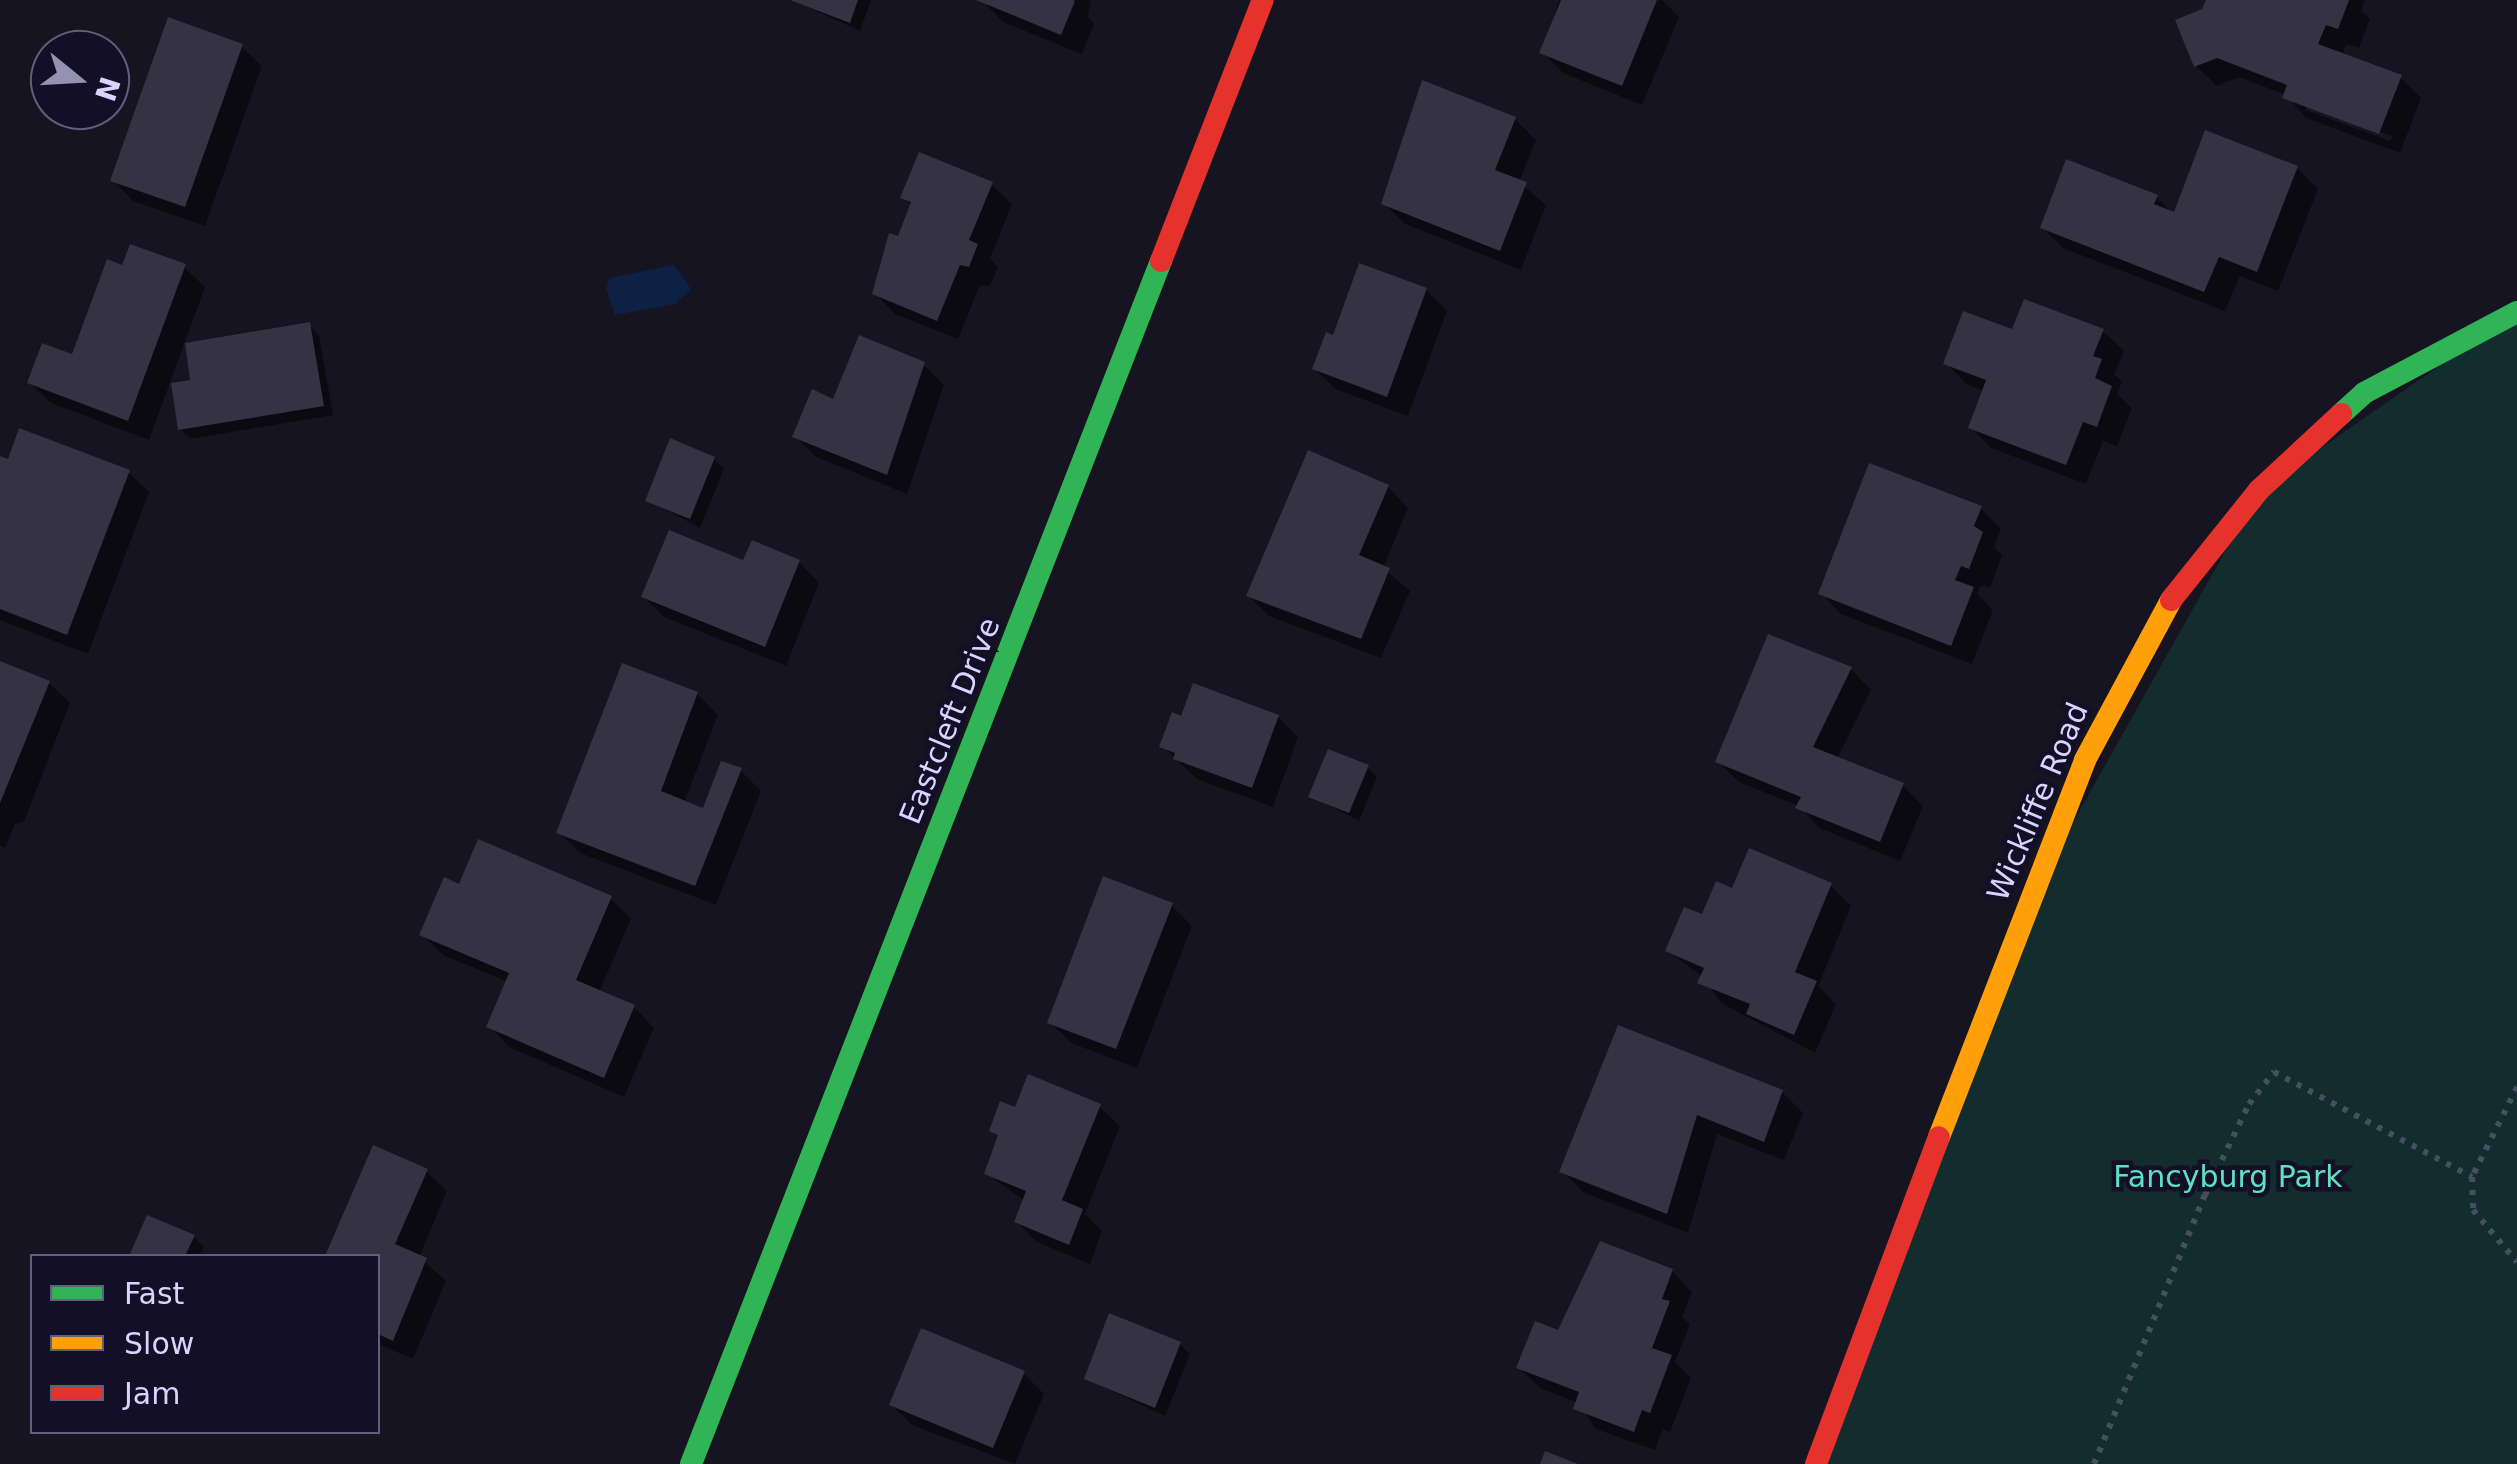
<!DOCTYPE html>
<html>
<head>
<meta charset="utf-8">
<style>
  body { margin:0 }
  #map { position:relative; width:2517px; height:1464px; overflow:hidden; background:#161421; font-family:"DejaVu Sans",sans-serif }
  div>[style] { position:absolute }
  .green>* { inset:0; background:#132c2d }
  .water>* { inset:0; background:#0d2144 }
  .shadow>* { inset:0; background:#0007 }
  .building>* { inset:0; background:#343243 }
  .path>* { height:6px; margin-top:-3px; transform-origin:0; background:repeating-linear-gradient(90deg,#44505f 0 5px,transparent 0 13px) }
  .fast>* { height:22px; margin:-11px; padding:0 11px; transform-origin:11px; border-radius:11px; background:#30b455 }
  .slow>* { height:22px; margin:-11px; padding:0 11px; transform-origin:11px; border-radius:11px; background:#ff9f0a }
  .jam>* { height:22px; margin:-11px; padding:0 11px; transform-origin:11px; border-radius:11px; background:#e5322d }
  span { translate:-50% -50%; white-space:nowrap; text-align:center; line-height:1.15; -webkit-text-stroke:9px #130f26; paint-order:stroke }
  .street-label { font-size:30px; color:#d9d4ff }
  .park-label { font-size:30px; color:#5fe0c0 }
  .legend { position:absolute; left:30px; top:1254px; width:350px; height:180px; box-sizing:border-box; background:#130f26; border:2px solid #625e7d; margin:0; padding:12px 18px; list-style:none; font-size:30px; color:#d9d4ff }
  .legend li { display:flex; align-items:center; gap:20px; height:50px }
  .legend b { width:50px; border:2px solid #625e7d }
  .north { position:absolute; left:30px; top:30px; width:100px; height:100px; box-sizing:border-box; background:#130f26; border:2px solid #625e7d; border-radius:50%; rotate:108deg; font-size:28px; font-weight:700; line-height:40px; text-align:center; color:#d9d4ff }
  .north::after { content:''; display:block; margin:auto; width:35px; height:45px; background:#9591b1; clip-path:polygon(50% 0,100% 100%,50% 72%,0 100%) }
</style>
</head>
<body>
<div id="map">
  <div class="green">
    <i style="clip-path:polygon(2517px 312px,2517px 1464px,1816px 1464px,2025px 908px,2259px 491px)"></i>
  </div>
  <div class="water">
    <i style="clip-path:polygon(674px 265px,691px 289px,675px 304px,615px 315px,606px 289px,610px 278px)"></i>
  </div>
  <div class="shadow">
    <i style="clip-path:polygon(793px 0,871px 0,860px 31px)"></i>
    <i style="clip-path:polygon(1091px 0,1088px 17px,1094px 24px,1082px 54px,1003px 22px,983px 1px)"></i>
    <i style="clip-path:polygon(1559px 0,1662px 0,1679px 17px,1642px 105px,1563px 73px,1542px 52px)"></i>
    <i style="clip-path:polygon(evenodd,2208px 0,2365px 0,2361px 11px,2370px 19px,2359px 48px,2346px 44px,2342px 56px,2400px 77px,2421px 98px,2400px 153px,2306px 118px,2286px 95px,2239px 77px,2217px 86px,2196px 66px,2208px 0,2306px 104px,2392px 136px,2390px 141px,2306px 110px,2306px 104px)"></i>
    <i style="clip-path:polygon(241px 46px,262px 66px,205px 226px,133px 201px,113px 180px)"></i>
    <i style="clip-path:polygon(1515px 119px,1536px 140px,1519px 182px,1546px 205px,1521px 270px,1405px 224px,1384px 203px)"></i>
    <i style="clip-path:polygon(2297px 168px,2318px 189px,2278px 291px,2240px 276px,2225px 311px,2063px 248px,2043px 228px,2156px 197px,2175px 216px)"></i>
    <i style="clip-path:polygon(991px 184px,1012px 204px,990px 259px,998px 267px,990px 286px,980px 285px,958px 339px,895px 314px,875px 293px,912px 206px,903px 197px)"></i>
    <i style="clip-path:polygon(184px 267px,205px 287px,149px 440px,51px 403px,30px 383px,74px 357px,123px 268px)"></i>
    <i style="clip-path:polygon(1426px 290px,1447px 311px,1408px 416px,1335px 389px,1315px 369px,1334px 338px)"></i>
    <i style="clip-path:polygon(309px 325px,319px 335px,333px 415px,190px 439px,180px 429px,193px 382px)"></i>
    <i style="clip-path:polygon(2103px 331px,2124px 351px,2114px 374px,2122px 382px,2117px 394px,2132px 408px,2117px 446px,2103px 441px,2086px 484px,1991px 448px,1971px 428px,1985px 391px,1966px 384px,1946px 363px,2013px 333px)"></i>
    <i style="clip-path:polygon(923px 364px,944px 385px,907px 494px,816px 457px,795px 436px)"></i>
    <i style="clip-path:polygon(714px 459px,724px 469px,700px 528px,648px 500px)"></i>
    <i style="clip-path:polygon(0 460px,128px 472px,149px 492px,88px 654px,0 620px)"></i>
    <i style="clip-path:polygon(1388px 487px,1408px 508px,1383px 568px,1410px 591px,1381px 658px,1269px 616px,1249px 596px)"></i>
    <i style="clip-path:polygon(1980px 508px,2001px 529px,1994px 547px,2002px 555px,1990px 588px,1981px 585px,1977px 594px,1993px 610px,1972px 664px,1841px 614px,1821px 593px)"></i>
    <i style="clip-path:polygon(799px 562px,819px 583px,786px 666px,664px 617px,644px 597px,745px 564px)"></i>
    <i style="clip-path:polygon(0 664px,49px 683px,70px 703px,24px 822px,15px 824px,5px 848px,0 846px)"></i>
    <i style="clip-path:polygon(1851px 669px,1871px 690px,1837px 759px,1902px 785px,1923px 806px,1900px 861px,1819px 828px,1799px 806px,1739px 782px,1718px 762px)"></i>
    <i style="clip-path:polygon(697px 694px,718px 715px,684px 803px,705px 811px,740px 770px,761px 791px,716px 905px,580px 853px,559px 832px)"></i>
    <i style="clip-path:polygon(1278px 717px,1298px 737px,1273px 807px,1197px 779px,1162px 746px,1183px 720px)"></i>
    <i style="clip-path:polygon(1367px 767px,1377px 777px,1359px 821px,1311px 796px)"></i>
    <i style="clip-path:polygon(1830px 885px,1851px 906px,1818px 986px,1836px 1004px,1815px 1053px,1721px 1003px,1703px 977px,1668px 951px,1733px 892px)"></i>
    <i style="clip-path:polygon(460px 887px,610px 898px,631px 919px,599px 992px,634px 1007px,654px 1028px,624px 1097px,509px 1047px,489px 1026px,508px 982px,443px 955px,422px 934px)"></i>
    <i style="clip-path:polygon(1171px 905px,1192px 926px,1137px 1068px,1071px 1043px,1050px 1022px)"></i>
    <i style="clip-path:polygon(1619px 1028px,1782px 1092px,1803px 1113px,1784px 1160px,1717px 1134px,1688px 1233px,1583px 1192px,1562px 1171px)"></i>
    <i style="clip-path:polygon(1099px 1106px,1120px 1126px,1085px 1214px,1102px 1231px,1090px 1264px,1037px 1242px,1017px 1222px,1025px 1201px,986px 1173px,1000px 1138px,992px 1130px,1016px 1111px)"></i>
    <i style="clip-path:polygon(374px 1149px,426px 1171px,447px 1191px,419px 1257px,446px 1281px,413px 1359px,378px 1344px,378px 1256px,328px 1256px)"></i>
    <i style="clip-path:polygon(148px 1218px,194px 1237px,204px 1247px,199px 1256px,132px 1256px)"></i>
    <i style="clip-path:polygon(1672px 1271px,1692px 1292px,1682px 1317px,1690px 1324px,1675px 1362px,1691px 1378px,1670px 1432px,1663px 1429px,1655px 1450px,1596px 1429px,1578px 1403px,1540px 1388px,1519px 1368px,1559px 1333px)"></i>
    <i style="clip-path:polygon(1180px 1344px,1190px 1354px,1165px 1416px,1087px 1379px)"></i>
    <i style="clip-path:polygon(1023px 1373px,1044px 1394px,1015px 1464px,912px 1425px,892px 1405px)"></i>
  </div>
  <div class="building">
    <i style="clip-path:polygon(790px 0,858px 0,850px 23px)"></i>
    <i style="clip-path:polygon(976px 0,1073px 0,1075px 1px,1061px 35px)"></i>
    <i style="clip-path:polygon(1561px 0,1657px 0,1622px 86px,1539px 53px)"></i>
    <i style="clip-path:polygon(2206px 0,2349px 0,2338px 29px,2326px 25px,2318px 44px,2402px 75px,2379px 134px,2282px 98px,2287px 85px,2217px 58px,2194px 67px,2175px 20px,2202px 9px)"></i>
    <i style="clip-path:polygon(168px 17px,243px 44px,185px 207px,110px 181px)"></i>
    <i style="clip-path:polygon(1422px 80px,1516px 117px,1495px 170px,1527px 182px,1500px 251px,1381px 204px)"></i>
    <i style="clip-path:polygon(2205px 130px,2298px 166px,2257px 272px,2219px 257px,2204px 292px,2040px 228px,2066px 159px,2158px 195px,2154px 204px,2174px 212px)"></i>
    <i style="clip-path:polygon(919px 152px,993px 182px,969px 240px,978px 244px,969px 267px,960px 265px,937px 321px,872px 294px,889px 233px,898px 236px,911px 202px,900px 198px)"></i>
    <i style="clip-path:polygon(130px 244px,186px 264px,128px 421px,27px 383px,42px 343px,72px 354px,107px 259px,122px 265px)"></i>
    <i style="clip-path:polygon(1359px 263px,1427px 288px,1387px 397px,1312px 369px,1326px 332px,1333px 335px)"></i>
    <i style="clip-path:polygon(2024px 299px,2104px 329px,2093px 356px,2102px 359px,2095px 378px,2112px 386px,2097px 427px,2083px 422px,2066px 465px,1968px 428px,1986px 380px,1943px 364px,1963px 311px,2012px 329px)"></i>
    <i style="clip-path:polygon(310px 322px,324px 406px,178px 430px,171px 383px,190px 380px,185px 343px)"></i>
    <i style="clip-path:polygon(859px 335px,925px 362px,887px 475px,792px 437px,812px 389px,833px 399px)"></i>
    <i style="clip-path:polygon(19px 428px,130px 470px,67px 635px,0 609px,0 456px,8px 459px)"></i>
    <i style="clip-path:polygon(670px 438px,715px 457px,690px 519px,645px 501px)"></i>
    <i style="clip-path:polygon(1308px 450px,1389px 485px,1359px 555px,1390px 568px,1361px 639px,1246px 596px)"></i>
    <i style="clip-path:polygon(1869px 463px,1982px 506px,1974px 526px,1983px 532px,1969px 569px,1961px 566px,1955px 580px,1974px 587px,1951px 646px,1818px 594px)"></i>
    <i style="clip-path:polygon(669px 530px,743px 560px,752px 540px,800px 560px,765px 647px,641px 597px)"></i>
    <i style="clip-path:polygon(1768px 634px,1852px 667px,1813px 747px,1904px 783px,1880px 842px,1795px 808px,1801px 797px,1715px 762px)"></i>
    <i style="clip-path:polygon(0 661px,50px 681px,0 803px)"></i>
    <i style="clip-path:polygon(622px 663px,698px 692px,661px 791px,703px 808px,721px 761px,742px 768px,695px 886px,556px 833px)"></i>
    <i style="clip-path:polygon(1193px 683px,1279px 715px,1252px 788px,1173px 759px,1175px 753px,1159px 747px,1172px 712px,1181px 716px)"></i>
    <i style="clip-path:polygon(1328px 749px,1369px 765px,1349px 813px,1308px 797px)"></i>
    <i style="clip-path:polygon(478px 839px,612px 896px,576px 980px,635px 1005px,604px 1078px,486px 1027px,509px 973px,419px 935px,444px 877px,459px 884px)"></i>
    <i style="clip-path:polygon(1749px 848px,1832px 883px,1795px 972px,1817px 981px,1794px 1035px,1746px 1014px,1750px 1004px,1697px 983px,1704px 968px,1665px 951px,1684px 907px,1702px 914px,1716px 881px,1732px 888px)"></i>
    <i style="clip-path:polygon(1103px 876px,1173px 903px,1116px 1049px,1047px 1023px)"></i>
    <i style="clip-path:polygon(1618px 1025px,1783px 1090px,1764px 1142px,1697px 1115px,1667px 1214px,1559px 1172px)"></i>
    <i style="clip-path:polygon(1028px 1074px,1101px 1104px,1062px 1200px,1083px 1209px,1069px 1245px,1014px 1222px,1026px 1191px,984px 1174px,998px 1135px,989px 1131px,1000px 1101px,1015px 1107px)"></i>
    <i style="clip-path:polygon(373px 1145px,428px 1169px,395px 1244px,427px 1258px,393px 1341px,378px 1334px,378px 1256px,325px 1256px)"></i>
    <i style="clip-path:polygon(147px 1215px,195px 1235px,185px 1256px,129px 1256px)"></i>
    <i style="clip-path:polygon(1600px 1241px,1673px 1269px,1662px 1299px,1670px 1301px,1652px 1348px,1672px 1355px,1650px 1413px,1642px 1410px,1634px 1432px,1573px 1409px,1579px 1392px,1516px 1368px,1535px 1321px,1558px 1330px)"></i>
    <i style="clip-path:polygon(1109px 1313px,1181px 1342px,1155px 1408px,1084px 1379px)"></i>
    <i style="clip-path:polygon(921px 1328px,1025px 1371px,993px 1448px,889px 1405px)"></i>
    <i style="clip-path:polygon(1545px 1451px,1578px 1464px,1540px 1464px)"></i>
  </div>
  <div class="path">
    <i style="left:2517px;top:1087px;width:101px;rotate:116.6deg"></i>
    <i style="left:2472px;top:1177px;width:33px;rotate:88deg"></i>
    <i style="left:2473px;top:1210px;width:68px;rotate:49.8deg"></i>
    <i style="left:2094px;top:1464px;width:291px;rotate:-67.6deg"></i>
    <i style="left:2205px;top:1195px;width:101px;rotate:-64.2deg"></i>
    <i style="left:2249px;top:1104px;width:41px;rotate:-52deg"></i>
    <i style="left:2274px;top:1072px;width:224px;rotate:27.9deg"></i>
  </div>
  <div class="fast">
    <i style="left:2341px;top:414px;width:31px;rotate:-42deg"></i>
    <i style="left:2364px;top:393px;width:173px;rotate:-27.9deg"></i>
    <i style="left:691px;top:1464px;width:1292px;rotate:-68.66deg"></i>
  </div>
  <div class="slow">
    <i style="left:1939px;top:1137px;width:404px;rotate:-68.8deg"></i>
    <i style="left:2085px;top:760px;width:182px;rotate:-61.7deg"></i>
  </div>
  <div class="jam">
    <i style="left:1161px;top:261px;width:280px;rotate:-68.7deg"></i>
    <i style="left:2171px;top:600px;width:141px;rotate:-51.3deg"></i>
    <i style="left:2259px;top:490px;width:112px;rotate:-42.8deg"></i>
    <i style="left:1816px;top:1464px;width:349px;rotate:-69.4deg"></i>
  </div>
  <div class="street-label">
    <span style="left:950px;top:721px;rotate:-68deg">Eastcleft Drive</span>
    <span style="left:2038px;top:802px;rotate:-67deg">Wickliffe Road</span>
  </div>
  <div class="park-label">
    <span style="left:2228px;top:1177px">Fancyburg Park</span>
  </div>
  <ul class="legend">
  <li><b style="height:12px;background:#30b455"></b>Fast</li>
  <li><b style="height:12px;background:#ff9f0a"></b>Slow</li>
  <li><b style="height:12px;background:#e5322d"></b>Jam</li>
  </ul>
  <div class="north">N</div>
</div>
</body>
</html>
